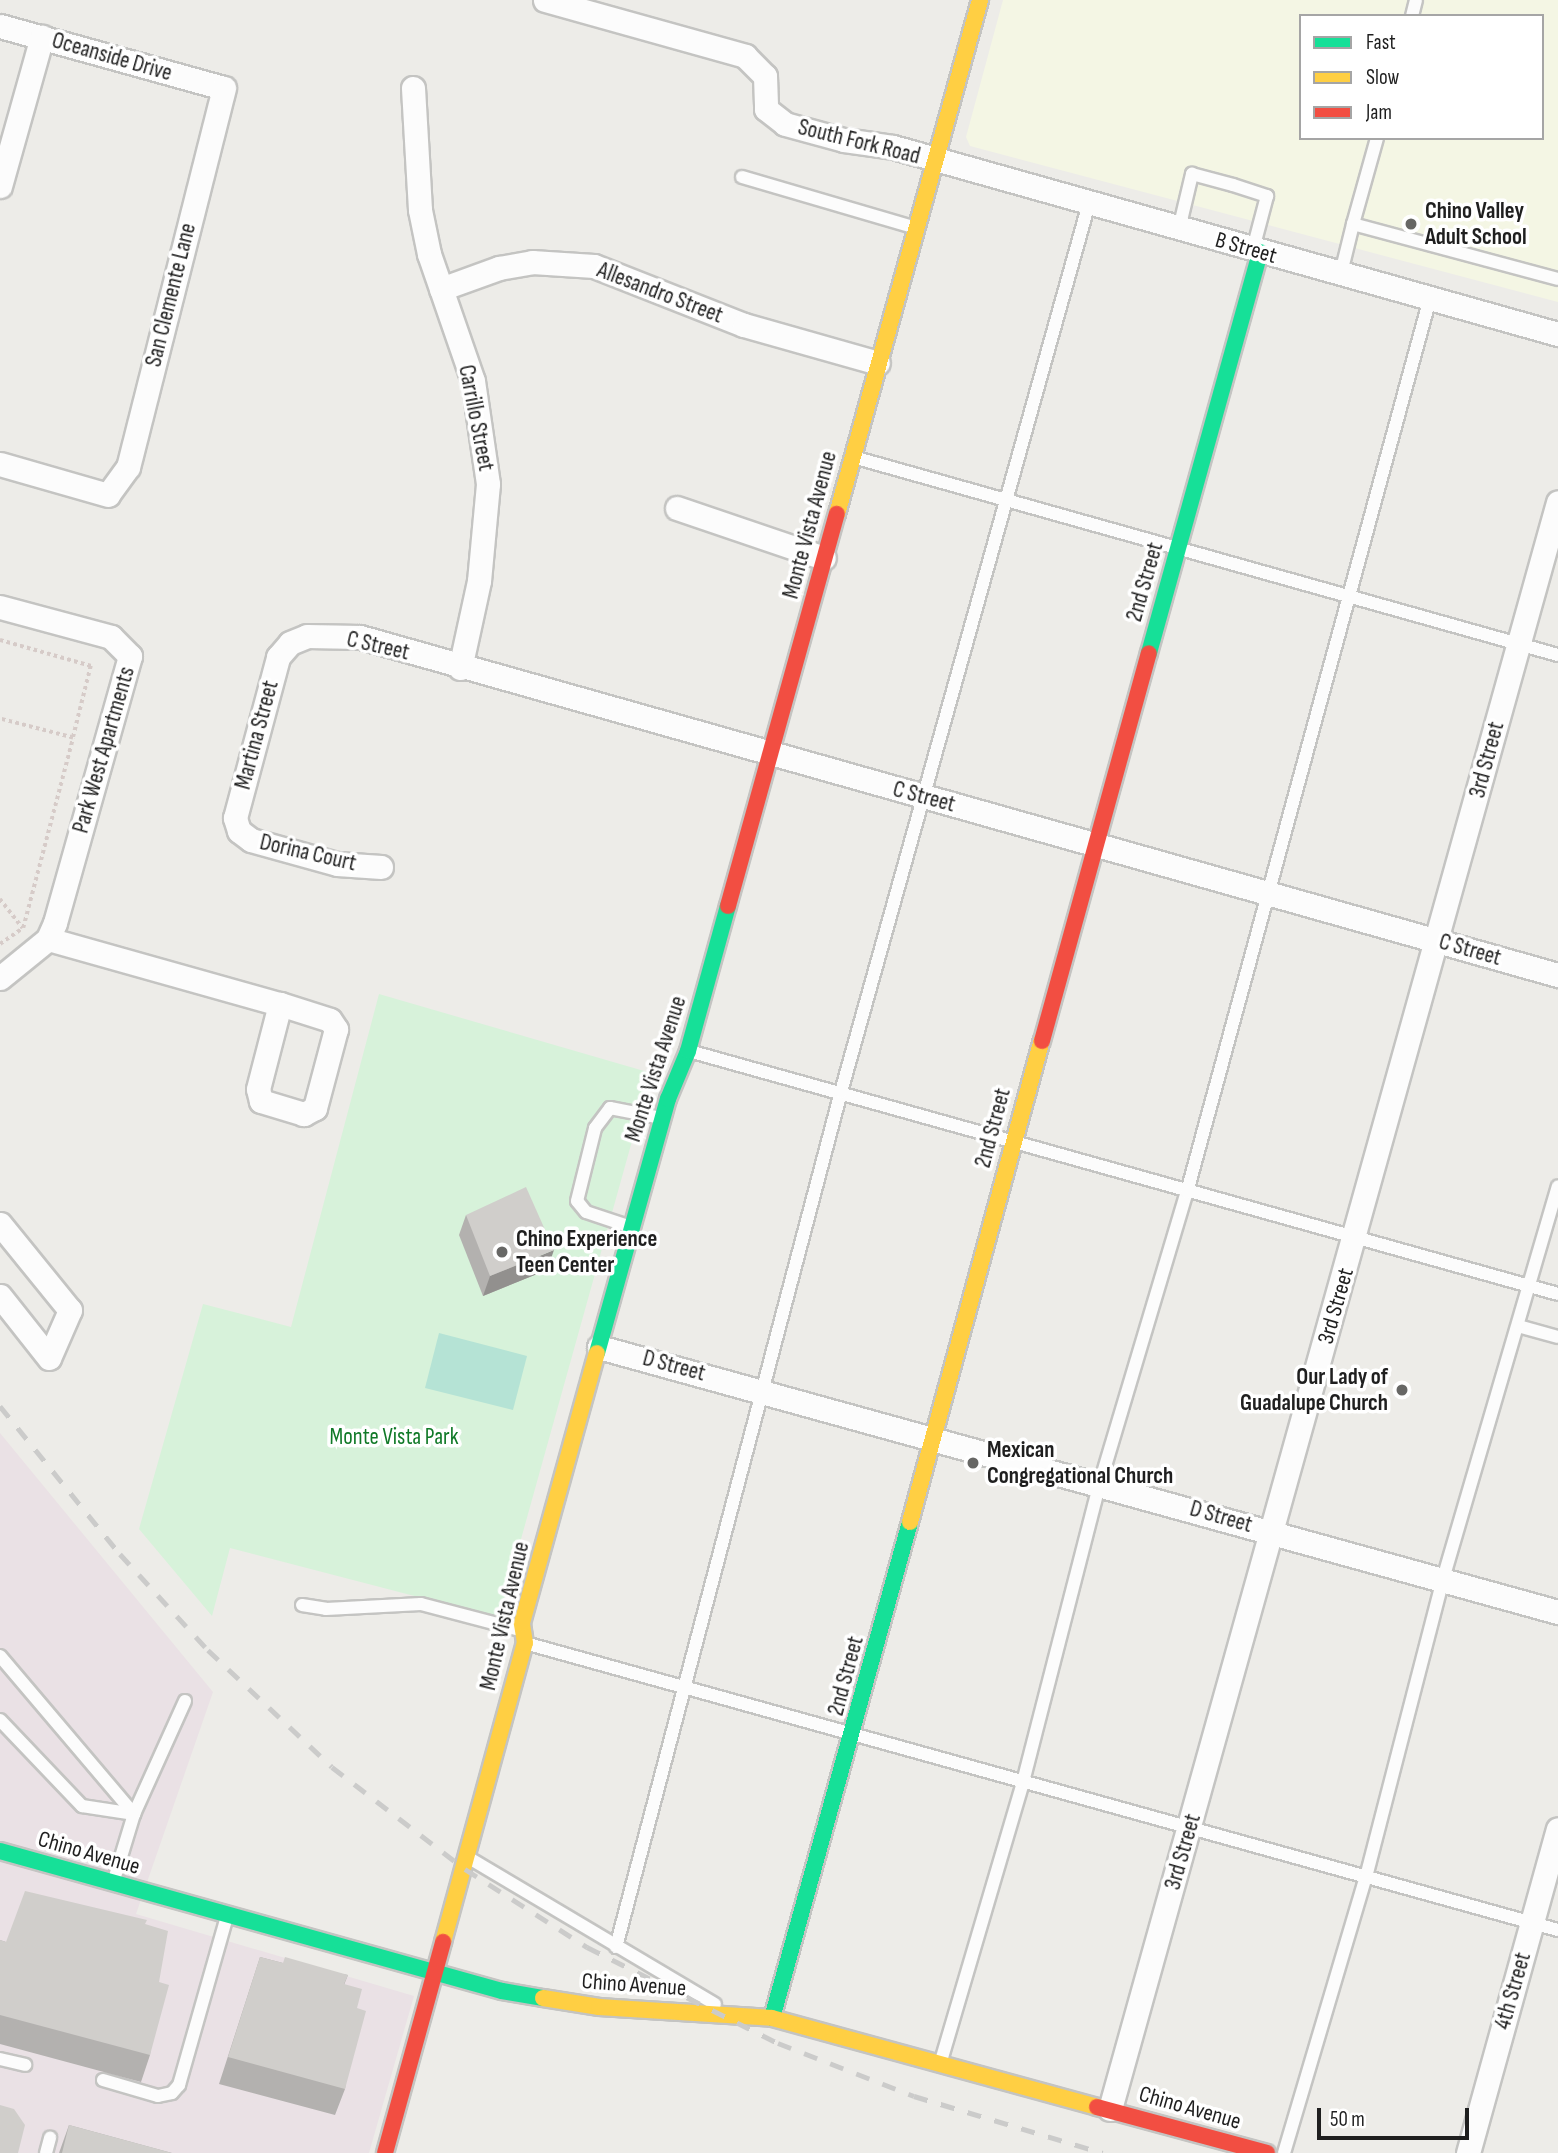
<!DOCTYPE html>
<html>
<head>
<meta charset="utf-8">
<style>
  body { margin:0 }
  #map { position:relative; width:1558px; height:2153px; overflow:hidden; background:#edece8; font-family:"Sofia Sans Condensed",sans-serif }
  div>[style] { position:absolute }
  .industrial>* { inset:0; background:#eae1e5 }
  .education>* { inset:0; background:#f4f6e4 }
  .park>* { inset:0; background:#d7f2da }
  .pitch>* { inset:0; background:#b5e3d5 }
  .path>* { height:3.5px; margin-top:-1.75px; transform-origin:0; background:repeating-linear-gradient(90deg,#d6cbc8 0 3.5px,transparent 0 7px) }
  .roads { filter:drop-shadow(2px 0 #c4c4c2) drop-shadow(-2px 0 #c4c4c2) drop-shadow(0 2px #c4c4c2) drop-shadow(0 -2px #c4c4c2) }
  .lane>* { height:12px; margin:-6px; padding:0 6px; transform-origin:6px; border-radius:6px; background:#fcfcfc }
  .street>* { height:23px; margin:-11.5px; padding:0 11.5px; transform-origin:11.5px; border-radius:11.5px; background:#fcfcfc }
  .fast>* { height:16px; margin:-8px; padding:0 8px; transform-origin:8px; border-radius:8px; background:#16e098 }
  .slow>* { height:16px; margin:-8px; padding:0 8px; transform-origin:8px; border-radius:8px; background:#ffcf43 }
  .jam>* { height:16px; margin:-8px; padding:0 8px; transform-origin:8px; border-radius:8px; background:#f24e42 }
  .rail>* { height:5px; margin-top:-2.5px; transform-origin:0; background:repeating-linear-gradient(90deg,#cbcbca 0 14px,transparent 0 28px) }
  .wall>* { inset:0; background:#b3b1af }
  .shaded-wall>* { inset:0; background:#92908e }
  .building>* { inset:0; background:#d0cecb }
  .dots>* { width:19px; height:19px; translate:-50% -50%; box-sizing:border-box; border:4px solid #fff; border-radius:50% }
  span { translate:-50% -50%; white-space:nowrap; text-align:center; line-height:1.15; -webkit-text-stroke:7px #fff; paint-order:stroke }
  .street-label { font-size:23px; color:#1f1f1f }
  .poi-label { font-size:23px; color:#1f1f1f; font-weight:700 }
  .left { translate:0 -50%; text-align:left }
  .right { translate:-100% -50%; text-align:right }
  .park-label { font-size:23px; color:#107927 }
  .legend { position:absolute; left:1299px; top:14px; width:245px; height:126px; box-sizing:border-box; background:#fff; border:2px solid #a5a5a5; margin:0; padding:9px 12px; list-style:none; font-size:21px; color:#1f1f1f }
  .legend li { display:flex; align-items:center; gap:14px; height:35px }
  .legend b { width:35px; border:2px solid #a5a5a5 }
  .scale { position:absolute; left:1317px; top:2108px; width:152px; height:32px; box-sizing:border-box; border:4px solid #1f1f1f; border-top:0; padding-left:9px; font-size:21px; line-height:24px; white-space:nowrap; color:#1f1f1f; -webkit-text-stroke:5px #fff; paint-order:stroke }
</style>
</head>
<body>
<div id="map">
  <div class="industrial">
    <i style="clip-path:polygon(0 1433px,213px 1692px,136px 1914px,414px 1996px,369px 2153px,0 2153px)"></i>
  </div>
  <div class="education">
    <i style="clip-path:polygon(evenodd,1003px 0,1558px 0,1558px 302px,970px 146px,966px 137px,1003px 0,1301px 16px,1542px 16px,1542px 138px,1301px 138px,1301px 16px)"></i>
  </div>
  <div class="park">
    <i style="clip-path:polygon(379px 994px,651px 1073px,499px 1618px,230px 1548px,212px 1616px,139px 1529px,203px 1304px,291px 1327px)"></i>
  </div>
  <div class="pitch">
    <i style="clip-path:polygon(439px 1333px,527px 1356px,513px 1410px,425px 1388px)"></i>
  </div>
  <div class="path">
    <i style="left:0;top:640px;width:95px;rotate:15.9deg"></i>
    <i style="left:91px;top:666px;width:74px;rotate:104deg"></i>
    <i style="left:73px;top:738px;width:75px;rotate:-165.4deg"></i>
    <i style="left:0;top:899px;width:37px;rotate:52deg"></i>
    <i style="left:23px;top:928px;width:196px;rotate:-75.3deg"></i>
    <i style="left:0;top:944px;width:28px;rotate:-35deg"></i>
  </div>
  <div class="roads">
    <div class="lane">
      <i style="left:1412px;top:16px;width:16px;rotate:-76deg"></i>
      <i style="left:742px;top:177px;width:181px;rotate:16.3deg"></i>
      <i style="left:1353px;top:224px;width:89px;rotate:-74.4deg"></i>
      <i style="left:1179px;top:229px;width:57px;rotate:-76.7deg"></i>
      <i style="left:1192px;top:174px;width:42px;rotate:15deg"></i>
      <i style="left:1233px;top:185px;width:36px;rotate:18deg"></i>
      <i style="left:1267px;top:196px;width:55px;rotate:104.8deg"></i>
      <i style="left:1341px;top:273px;width:50px;rotate:-76.2deg"></i>
      <i style="left:1353px;top:224px;width:212px;rotate:15deg"></i>
      <i style="left:853px;top:457px;width:732px;rotate:15.69deg"></i>
      <i style="left:689px;top:1051px;width:902px;rotate:15.62deg"></i>
      <i style="left:631px;top:1227px;width:47px;rotate:-161.6deg"></i>
      <i style="left:586px;top:1212px;width:14px;rotate:-129deg"></i>
      <i style="left:577px;top:1201px;width:75px;rotate:-76.1deg"></i>
      <i style="left:595px;top:1128px;width:25px;rotate:-53deg"></i>
      <i style="left:610px;top:1108px;width:53px;rotate:10.9deg"></i>
      <i style="left:1518px;top:1326px;width:41px;rotate:15.4deg"></i>
      <i style="left:302px;top:1605px;width:24px;rotate:9deg"></i>
      <i style="left:326px;top:1609px;width:95px;rotate:-3deg"></i>
      <i style="left:421px;top:1604px;width:102px;rotate:14.7deg"></i>
      <i style="left:525px;top:1643px;width:1072px;rotate:15.53deg"></i>
      <i style="left:0;top:1656px;width:207px;rotate:49.7deg"></i>
      <i style="left:134px;top:1814px;width:69px;rotate:106.9deg"></i>
      <i style="left:0;top:1720px;width:119px;rotate:46.4deg"></i>
      <i style="left:82px;top:1806px;width:53px;rotate:8.7deg"></i>
      <i style="left:134px;top:1814px;width:124px;rotate:-65.7deg"></i>
      <i style="left:469px;top:1858px;width:286px;rotate:30.7deg"></i>
      <i style="left:616px;top:1947px;width:884px;rotate:-75.26deg"></i>
      <i style="left:841px;top:1092px;width:923px;rotate:-74.41deg"></i>
      <i style="left:0;top:2059px;width:26px;rotate:13deg"></i>
      <i style="left:941px;top:2061px;width:291px;rotate:-73.6deg"></i>
      <i style="left:1023px;top:1782px;width:309px;rotate:-75.6deg"></i>
      <i style="left:1100px;top:1483px;width:304px;rotate:-73.4deg"></i>
      <i style="left:1187px;top:1192px;width:926px;rotate:-74.79deg"></i>
      <i style="left:103px;top:2080px;width:57px;rotate:16.2deg"></i>
      <i style="left:158px;top:2096px;width:14px;rotate:-12deg"></i>
      <i style="left:172px;top:2093px;width:11px;rotate:-49deg"></i>
      <i style="left:179px;top:2085px;width:176px;rotate:-74.1deg"></i>
      <i style="left:46px;top:2153px;width:16px;rotate:-75deg"></i>
      <i style="left:1284px;top:2153px;width:288px;rotate:-73.5deg"></i>
      <i style="left:1366px;top:1877px;width:308px;rotate:-75.5deg"></i>
      <i style="left:1443px;top:1579px;width:409px;rotate:-73.7deg"></i>
    </div>
    <div class="street">
      <i style="left:545px;top:0;width:208px;rotate:15.6deg"></i>
      <i style="left:745px;top:56px;width:28px;rotate:45deg"></i>
      <i style="left:765px;top:76px;width:33px;rotate:88deg"></i>
      <i style="left:766px;top:109px;width:24px;rotate:38deg"></i>
      <i style="left:785px;top:124px;width:61px;rotate:15.2deg"></i>
      <i style="left:844px;top:140px;width:49px;rotate:8.1deg"></i>
      <i style="left:893px;top:147px;width:691px;rotate:15.71deg"></i>
      <i style="left:0;top:26px;width:232px;rotate:15.5deg"></i>
      <i style="left:224px;top:88px;width:391px;rotate:104.2deg"></i>
      <i style="left:128px;top:467px;width:34px;rotate:126deg"></i>
      <i style="left:108px;top:495px;width:112px;rotate:-164deg"></i>
      <i style="left:413px;top:88px;width:122px;rotate:86.7deg"></i>
      <i style="left:420px;top:210px;width:45px;rotate:78.4deg"></i>
      <i style="left:429px;top:254px;width:134px;rotate:70.9deg"></i>
      <i style="left:473px;top:381px;width:104px;rotate:81.7deg"></i>
      <i style="left:488px;top:484px;width:97px;rotate:95.3deg"></i>
      <i style="left:479px;top:581px;width:89px;rotate:102.3deg"></i>
      <i style="left:0;top:186px;width:155px;rotate:-74.3deg"></i>
      <i style="left:441px;top:289px;width:62px;rotate:-19.9deg"></i>
      <i style="left:499px;top:268px;width:34px;rotate:-10deg"></i>
      <i style="left:532px;top:262px;width:62px;rotate:3.7deg"></i>
      <i style="left:594px;top:266px;width:161px;rotate:21.5deg"></i>
      <i style="left:744px;top:325px;width:139px;rotate:15.8deg"></i>
      <i style="left:677px;top:508px;width:155px;rotate:18.8deg"></i>
      <i style="left:0;top:607px;width:115px;rotate:15.1deg"></i>
      <i style="left:111px;top:637px;width:27px;rotate:45deg"></i>
      <i style="left:130px;top:656px;width:277px;rotate:105.7deg"></i>
      <i style="left:55px;top:923px;width:17px;rotate:114deg"></i>
      <i style="left:48px;top:939px;width:62px;rotate:140.9deg"></i>
      <i style="left:381px;top:867px;width:44px;rotate:-176.1deg"></i>
      <i style="left:337px;top:864px;width:89px;rotate:-164.4deg"></i>
      <i style="left:251px;top:840px;width:15px;rotate:-143deg"></i>
      <i style="left:239px;top:831px;width:14px;rotate:-107deg"></i>
      <i style="left:235px;top:818px;width:167px;rotate:-75deg"></i>
      <i style="left:278px;top:657px;width:18px;rotate:-49deg"></i>
      <i style="left:290px;top:643px;width:18px;rotate:-22deg"></i>
      <i style="left:307px;top:636px;width:53px;rotate:1.1deg"></i>
      <i style="left:360px;top:637px;width:1245px;rotate:15.76deg"></i>
      <i style="left:48px;top:939px;width:241px;rotate:15.7deg"></i>
      <i style="left:280px;top:1004px;width:52px;rotate:17.7deg"></i>
      <i style="left:330px;top:1020px;width:11px;rotate:56deg"></i>
      <i style="left:336px;top:1029px;width:82px;rotate:104.9deg"></i>
      <i style="left:315px;top:1108px;width:13px;rotate:151deg"></i>
      <i style="left:304px;top:1114px;width:45px;rotate:-163.2deg"></i>
      <i style="left:261px;top:1101px;width:12px;rotate:-104deg"></i>
      <i style="left:258px;top:1089px;width:88px;rotate:-75.5deg"></i>
      <i style="left:0;top:1224px;width:111px;rotate:50.9deg"></i>
      <i style="left:70px;top:1310px;width:52px;rotate:113.6deg"></i>
      <i style="left:49px;top:1358px;width:79px;rotate:-128.3deg"></i>
      <i style="left:599px;top:1347px;width:995px;rotate:15.45deg"></i>
      <i style="left:1110px;top:2109px;width:1668px;rotate:-74.42deg"></i>
      <i style="left:1468px;top:2153px;width:336px;rotate:-74.5deg"></i>
    </div>
    <div class="fast">
      <i style="left:1149px;top:653px;width:416px;rotate:-74.5deg"></i>
      <i style="left:597px;top:1353px;width:264px;rotate:-74.4deg"></i>
      <i style="left:668px;top:1099px;width:52px;rotate:-67.4deg"></i>
      <i style="left:688px;top:1051px;width:150px;rotate:-74.6deg"></i>
      <i style="left:0;top:1851px;width:521px;rotate:15.58deg"></i>
      <i style="left:502px;top:1991px;width:42px;rotate:9.7deg"></i>
      <i style="left:772px;top:2018px;width:515px;rotate:-74.45deg"></i>
    </div>
    <div class="slow">
      <i style="left:837px;top:514px;width:534px;rotate:-74.45deg"></i>
      <i style="left:910px;top:1522px;width:499px;rotate:-74.7deg"></i>
      <i style="left:443px;top:1942px;width:310px;rotate:-74.7deg"></i>
      <i style="left:525px;top:1643px;width:20px;rotate:-99deg"></i>
      <i style="left:522px;top:1623px;width:280px;rotate:-74.5deg"></i>
      <i style="left:543px;top:1998px;width:57px;rotate:9.1deg"></i>
      <i style="left:599px;top:2007px;width:173px;rotate:3.6deg"></i>
      <i style="left:772px;top:2018px;width:337px;rotate:15.3deg"></i>
    </div>
    <div class="jam">
      <i style="left:728px;top:906px;width:407px;rotate:-74.5deg"></i>
      <i style="left:1042px;top:1041px;width:402px;rotate:-74.6deg"></i>
      <i style="left:1097px;top:2107px;width:176px;rotate:15.1deg"></i>
      <i style="left:385px;top:2153px;width:219px;rotate:-74.6deg"></i>
    </div>
  </div>
  <div class="rail">
    <i style="left:0;top:1406px;width:191px;rotate:51deg"></i>
    <i style="left:120px;top:1554px;width:130px;rotate:47.5deg"></i>
    <i style="left:208px;top:1650px;width:170px;rotate:43.3deg"></i>
    <i style="left:332px;top:1767px;width:168px;rotate:37.5deg"></i>
    <i style="left:465px;top:1869px;width:145px;rotate:32.6deg"></i>
    <i style="left:587px;top:1947px;width:214px;rotate:26.7deg"></i>
    <i style="left:778px;top:2043px;width:146px;rotate:21.3deg"></i>
    <i style="left:914px;top:2096px;width:197px;rotate:16.8deg"></i>
  </div>
  <div class="wall">
    <i style="clip-path:polygon(466px 1215px,547px 1270px,483px 1296px,459px 1235px)"></i>
    <i style="clip-path:polygon(145px 1924px,159px 1982px,150px 2055px,141px 2082px,0 2044px,0 1940px,6px 1942px)"></i>
    <i style="clip-path:polygon(260px 1957px,283px 1963px,348px 1975px,344px 1985px,357px 2008px,345px 2089px,335px 2115px,219px 2084px)"></i>
    <i style="clip-path:polygon(69px 2125px,172px 2153px,59px 2153px)"></i>
  </div>
  <div class="shaded-wall">
    <i style="clip-path:polygon(554px 1250px,547px 1270px,483px 1296px,490px 1276px)"></i>
  </div>
  <div class="building">
    <i style="clip-path:polygon(526px 1187px,554px 1250px,490px 1276px,466px 1215px)"></i>
    <i style="clip-path:polygon(25px 1891px,147px 1920px,145px 1924px,168px 1931px,159px 1982px,169px 1985px,150px 2055px,0 2015px,0 1940px,6px 1942px)"></i>
    <i style="clip-path:polygon(260px 1957px,283px 1963px,285px 1957px,348px 1975px,344px 1984px,362px 1989px,357px 2008px,366px 2011px,345px 2089px,228px 2057px)"></i>
    <i style="clip-path:polygon(0 2105px,14px 2109px,25px 2125px,18px 2153px,0 2153px)"></i>
    <i style="clip-path:polygon(69px 2125px,172px 2153px,62px 2153px)"></i>
  </div>
  <div class="dots">
    <i style="left:1411px;top:224px;background:#676765"></i>
    <i style="left:502px;top:1252px;background:#676765"></i>
    <i style="left:1402px;top:1390px;background:#676765"></i>
    <i style="left:973px;top:1463px;background:#676765"></i>
  </div>
  <div class="street-label">
    <span style="left:112px;top:57px;rotate:16deg">Oceanside Drive</span>
    <span style="left:859px;top:142px;rotate:14deg">South Fork Road</span>
    <span style="left:1246px;top:248px;rotate:16deg">B Street</span>
    <span style="left:660px;top:293px;rotate:21deg">Allesandro Street</span>
    <span style="left:171px;top:295px;rotate:-76deg">San Clemente Lane</span>
    <span style="left:476px;top:418px;rotate:79deg">Carrillo Street</span>
    <span style="left:810px;top:525px;rotate:-75deg">Monte Vista Avenue</span>
    <span style="left:1145px;top:582px;rotate:-74deg">2nd Street</span>
    <span style="left:378px;top:646px;rotate:13deg">C Street</span>
    <span style="left:257px;top:735px;rotate:-75deg">Martina Street</span>
    <span style="left:104px;top:750px;rotate:-74deg">Park West Apartments</span>
    <span style="left:1487px;top:760px;rotate:-75deg">3rd Street</span>
    <span style="left:924px;top:797px;rotate:15deg">C Street</span>
    <span style="left:308px;top:853px;rotate:13deg">Dorina Court</span>
    <span style="left:1470px;top:950px;rotate:16deg">C Street</span>
    <span style="left:656px;top:1069px;rotate:-72deg">Monte Vista Avenue</span>
    <span style="left:993px;top:1128px;rotate:-75deg">2nd Street</span>
    <span style="left:1336px;top:1306px;rotate:-74deg">3rd Street</span>
    <span style="left:674px;top:1366px;rotate:15deg">D Street</span>
    <span style="left:1221px;top:1517px;rotate:16deg">D Street</span>
    <span style="left:505px;top:1616px;rotate:-77deg">Monte Vista Avenue</span>
    <span style="left:846px;top:1676px;rotate:-75deg">2nd Street</span>
    <span style="left:1183px;top:1852px;rotate:-74deg">3rd Street</span>
    <span style="left:89px;top:1853px;rotate:16deg">Chino Avenue</span>
    <span style="left:634px;top:1985px;rotate:4deg">Chino Avenue</span>
    <span style="left:1513px;top:1991px;rotate:-74deg">4th Street</span>
    <span style="left:1190px;top:2108px;rotate:16deg">Chino Avenue</span>
  </div>
  <div class="poi-label">
    <span class="left" style="left:1425px;top:224px">Chino Valley<br>Adult School</span>
    <span class="left" style="left:516px;top:1252px">Chino Experience<br>Teen Center</span>
    <span class="right" style="left:1388px;top:1390px">Our Lady of<br>Guadalupe Church</span>
    <span class="left" style="left:987px;top:1463px">Mexican<br>Congregational Church</span>
  </div>
  <div class="park-label">
    <span style="left:394px;top:1437px">Monte Vista Park</span>
  </div>
  <ul class="legend">
  <li><b style="height:9px;background:#16e098"></b>Fast</li>
  <li><b style="height:9px;background:#ffcf43"></b>Slow</li>
  <li><b style="height:9px;background:#f24e42"></b>Jam</li>
  </ul>
  <div class="scale">50 m</div>
</div>
</body>
</html>
